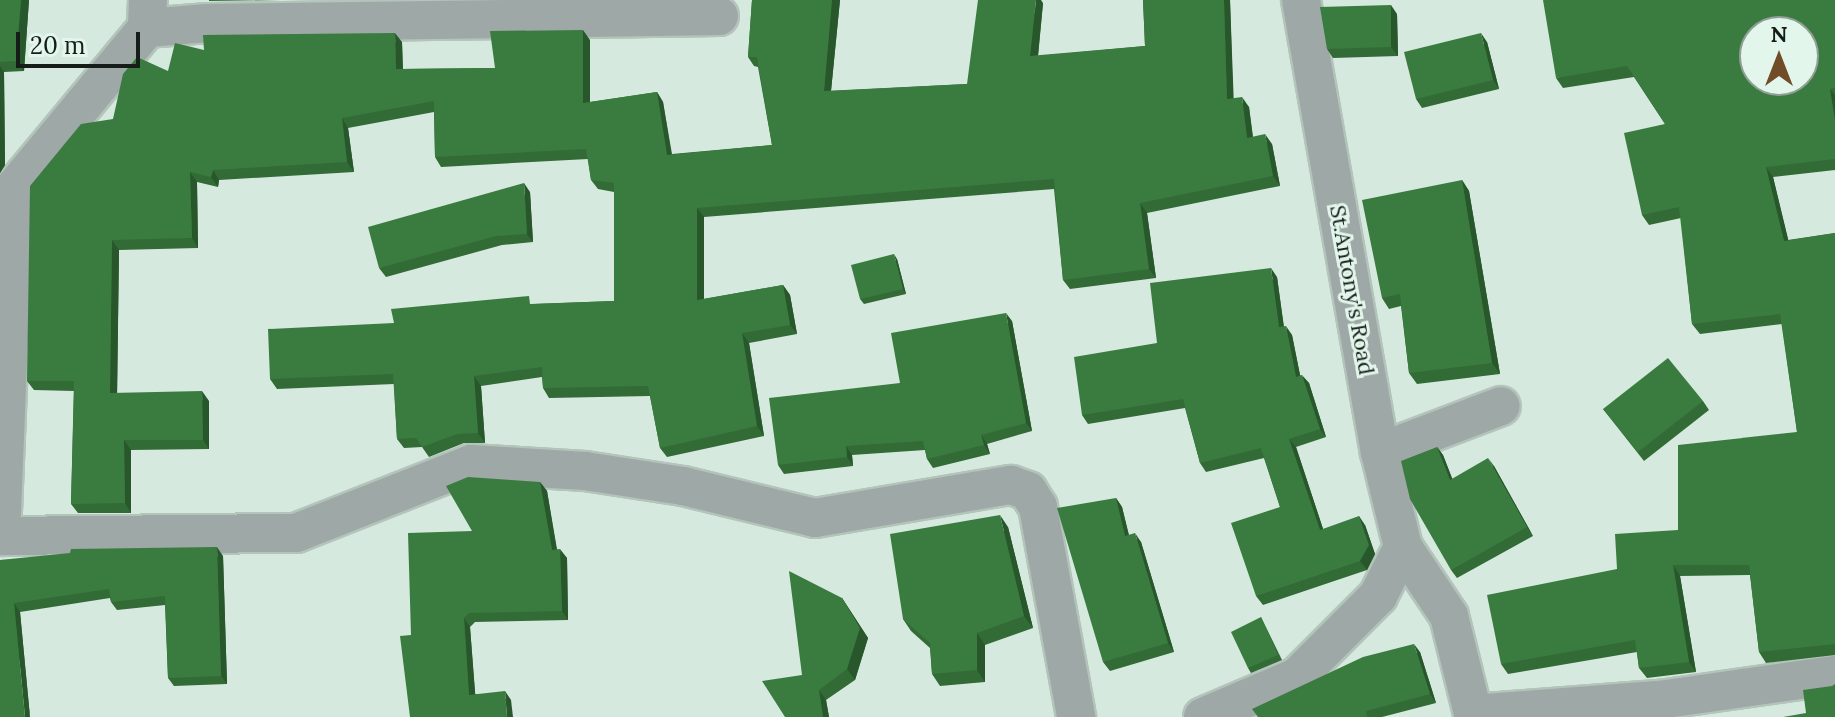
<!DOCTYPE html>
<html>
<head>
<meta charset="utf-8">
<style>
  body { margin:0 }
  #map { position:relative; width:1835px; height:717px; overflow:hidden; background:#d6e9df; font-family:Lora,serif }
  div>[style] { position:absolute }
  .roads { filter:drop-shadow(2px 0 #b3c4bb) drop-shadow(-2px 0 #b3c4bb) drop-shadow(0 2px #b3c4bb) drop-shadow(0 -2px #b3c4bb) }
  .street>* { height:38px; margin:-19px; padding:0 19px; transform-origin:19px; border-radius:19px; background:#9ea8a6 }
  .wall>* { inset:0; background:#326b36 }
  .shaded-wall>* { inset:0; background:#29572c }
  .building>* { inset:0; background:#3a7c3f }
  span { translate:-50% -50%; white-space:nowrap; text-align:center; line-height:1.15; -webkit-text-stroke:6px #e3f6ec; paint-order:stroke }
  .street-label { font-size:22px; color:#161d19 }
  .north { position:absolute; left:1739px; top:16px; width:80px; height:80px; box-sizing:border-box; background:#e3f6ec; border:2px solid #919f98; border-radius:50%; rotate:0deg; font-size:22px; font-weight:700; line-height:32px; text-align:center; color:#161d19 }
  .north::after { content:''; display:block; margin:auto; width:28px; height:36px; background:#714d27; clip-path:polygon(50% 0,100% 100%,50% 72%,0 100%) }
  .scale { position:absolute; left:16px; top:32px; width:124px; height:36px; box-sizing:border-box; border:4px solid #161d19; border-top:0; padding-left:10px; font-size:24px; line-height:28px; white-space:nowrap; color:#161d19; -webkit-text-stroke:6px #e3f6ec; paint-order:stroke }
</style>
</head>
<body>
<div id="map">
  <div class="roads">
    <div class="street">
      <i style="left:1301px;top:0;width:459px;rotate:80.1deg"></i>
      <i style="left:1380px;top:452px;width:129px;rotate:-20.8deg"></i>
      <i style="left:147px;top:28px;width:61px;rotate:-4.7deg"></i>
      <i style="left:208px;top:23px;width:511px;rotate:-0.78deg"></i>
      <i style="left:0;top:536px;width:296px;rotate:-0.6deg"></i>
      <i style="left:296px;top:533px;width:188px;rotate:-21.5deg"></i>
      <i style="left:471px;top:464px;width:114px;rotate:3.5deg"></i>
      <i style="left:585px;top:471px;width:99px;rotate:8.7deg"></i>
      <i style="left:683px;top:486px;width:136px;rotate:13.6deg"></i>
      <i style="left:815px;top:518px;width:199px;rotate:-9.6deg"></i>
      <i style="left:1011px;top:485px;width:18px;rotate:19deg"></i>
      <i style="left:1028px;top:491px;width:19px;rotate:58deg"></i>
      <i style="left:1038px;top:507px;width:213px;rotate:79.7deg"></i>
      <i style="left:1px;top:536px;width:349px;rotate:-87.7deg"></i>
      <i style="left:15px;top:187px;width:207px;rotate:-50.3deg"></i>
      <i style="left:147px;top:28px;width:28px;rotate:-88deg"></i>
      <i style="left:1403px;top:547px;width:83px;rotate:56.3deg"></i>
      <i style="left:1449px;top:616px;width:101px;rotate:76.2deg"></i>
      <i style="left:1473px;top:714px;width:194px;rotate:-4.4deg"></i>
      <i style="left:1666px;top:699px;width:171px;rotate:-8.1deg"></i>
      <i style="left:1203px;top:717px;width:102px;rotate:-23.1deg"></i>
      <i style="left:1297px;top:677px;width:115px;rotate:-45deg"></i>
      <i style="left:1378px;top:596px;width:55px;rotate:-63deg"></i>
      <i style="left:1403px;top:547px;width:98px;rotate:-103.6deg"></i>
    </div>
  </div>
  <div class="wall">
    <i style="clip-path:polygon(0 0,29px 0,24px 71px,4px 72px,5px 165px,0 173px)"></i>
    <i style="clip-path:polygon(209px 0,281px 0,209px 1px)"></i>
    <i style="clip-path:polygon(752px 0,840px 0,831px 91px,967px 84px,1043px 3px,1038px 56px,1145px 46px,1143px 0,1230px 0,1233px 98px,1249px 107px,1253px 137px,1272px 144px,1280px 186px,1147px 213px,1156px 278px,1070px 289px,1063px 280px,1054px 189px,704px 217px,704px 299px,783px 285px,790px 295px,797px 334px,749px 343px,764px 436px,667px 457px,660px 448px,650px 396px,549px 398px,543px 388px,542px 377px,481px 386px,485px 443px,464px 443px,429px 457px,422px 447px,404px 448px,397px 439px,394px 384px,277px 389px,270px 379px,394px 323px,535px 304px,614px 301px,614px 192px,598px 189px,591px 180px,588px 159px,441px 167px,435px 157px,434px 112px,348px 128px,354px 172px,219px 180px,218px 187px,197px 182px,198px 248px,119px 250px,117px 393px,209px 401px,209px 449px,131px 450px,131px 513px,78px 513px,71px 504px,74px 391px,34px 390px,27px 381px,113px 119px,168px 71px,204px 50px,402px 42px,403px 69px,495px 68px,590px 40px,590px 102px,657px 92px,663px 102px,672px 154px,772px 145px,758px 67px,754px 66px,748px 57px)"></i>
    <i style="clip-path:polygon(1835px 0,1835px 170px,1773px 177px,1788px 240px,1835px 233px,1835px 655px,1766px 663px,1759px 652px,1750px 575px,1680px 576px,1696px 672px,1647px 678px,1639px 668px,1637px 652px,1508px 674px,1501px 664px,1617px 569px,1678px 530px,1797px 432px,1782px 324px,1700px 334px,1692px 324px,1681px 218px,1649px 225px,1642px 215px,1665px 124px,1634px 77px,1563px 88px,1556px 78px)"></i>
    <i style="clip-path:polygon(1397px 14px,1398px 56px,1333px 58px,1327px 49px)"></i>
    <i style="clip-path:polygon(1487px 42px,1499px 89px,1422px 108px,1416px 99px)"></i>
    <i style="clip-path:polygon(1462px 180px,1469px 191px,1500px 374px,1417px 384px,1409px 373px,1401px 306px,1389px 309px,1382px 298px)"></i>
    <i style="clip-path:polygon(530px 192px,533px 242px,502px 245px,386px 277px,379px 268px)"></i>
    <i style="clip-path:polygon(897px 259px,906px 294px,864px 304px,860px 299px)"></i>
    <i style="clip-path:polygon(1277px 277px,1284px 327px,1292px 335px,1300px 375px,1309px 383px,1326px 437px,1296px 447px,1323px 529px,1365px 525px,1375px 554px,1367px 570px,1263px 605px,1256px 596px,1280px 507px,1264px 458px,1206px 472px,1200px 463px,1185px 408px,1088px 424px,1082px 415px,1157px 343px)"></i>
    <i style="clip-path:polygon(1012px 321px,1032px 431px,987px 444px,990px 454px,933px 468px,927px 459px,925px 450px,852px 455px,853px 466px,784px 474px,778px 465px,900px 383px)"></i>
    <i style="clip-path:polygon(1703px 401px,1709px 410px,1644px 461px,1603px 409px)"></i>
    <i style="clip-path:polygon(1437px 447px,1443px 455px,1452px 479px,1494px 466px,1533px 536px,1457px 578px,1451px 570px)"></i>
    <i style="clip-path:polygon(540px 482px,547px 491px,557px 549px,567px 558px,568px 620px,475px 622px,470px 627px,475px 694px,511px 700px,410px 717px,411px 635px,472px 531px)"></i>
    <i style="clip-path:polygon(1116px 498px,1122px 507px,1129px 535px,1141px 542px,1174px 652px,1110px 671px,1103px 662px)"></i>
    <i style="clip-path:polygon(1008px 527px,1033px 628px,985px 645px,985px 682px,940px 686px,932px 674px,930px 648px,911px 631px,903px 619px)"></i>
    <i style="clip-path:polygon(223px 556px,227px 684px,174px 686px,168px 678px,165px 605px,117px 610px,111px 602px,110px 598px,20px 612px,30px 717px,0 560px)"></i>
    <i style="clip-path:polygon(842px 598px,868px 638px,855px 680px,826px 700px,829px 717px,785px 717px,802px 675px)"></i>
    <i style="clip-path:polygon(1261px 617px,1282px 660px,1251px 673px,1248px 668px)"></i>
    <i style="clip-path:polygon(1420px 652px,1436px 703px,1382px 717px,1258px 717px)"></i>
  </div>
  <div class="shaded-wall">
    <i style="clip-path:polygon(21px 0,29px 0,24px 71px,16px 61px)"></i>
    <i style="clip-path:polygon(832px 0,840px 0,830px 101px,824px 91px)"></i>
    <i style="clip-path:polygon(1036px 0,1041px 0,1043px 3px,1037px 66px,1030px 56px)"></i>
    <i style="clip-path:polygon(1224px 0,1230px 0,1234px 108px,1227px 99px)"></i>
    <i style="clip-path:polygon(1391px 5px,1397px 14px,1398px 56px,1391px 47px)"></i>
    <i style="clip-path:polygon(583px 30px,590px 40px,590px 112px,583px 103px)"></i>
    <i style="clip-path:polygon(395px 33px,402px 42px,403px 78px,396px 69px)"></i>
    <i style="clip-path:polygon(1481px 33px,1487px 42px,1499px 89px,1493px 80px)"></i>
    <i style="clip-path:polygon(0 66px,4px 72px,5px 165px,0 173px)"></i>
    <i style="clip-path:polygon(1830px 89px,1835px 95px,1835px 121px)"></i>
    <i style="clip-path:polygon(657px 92px,663px 102px,673px 164px,667px 155px)"></i>
    <i style="clip-path:polygon(1242px 97px,1249px 107px,1254px 147px,1247px 138px)"></i>
    <i style="clip-path:polygon(342px 118px,348px 128px,354px 172px,347px 162px)"></i>
    <i style="clip-path:polygon(1265px 134px,1272px 144px,1280px 186px,1273px 176px)"></i>
    <i style="clip-path:polygon(1766px 167px,1773px 177px,1791px 251px,1784px 241px)"></i>
    <i style="clip-path:polygon(213px 170px,219px 180px,218px 187px,211px 177px)"></i>
    <i style="clip-path:polygon(190px 172px,197px 182px,198px 248px,192px 238px)"></i>
    <i style="clip-path:polygon(1462px 180px,1469px 191px,1500px 374px,1492px 363px)"></i>
    <i style="clip-path:polygon(524px 183px,530px 192px,533px 242px,527px 234px)"></i>
    <i style="clip-path:polygon(1140px 203px,1147px 213px,1156px 278px,1149px 269px)"></i>
    <i style="clip-path:polygon(697px 208px,704px 217px,704px 310px,697px 300px)"></i>
    <i style="clip-path:polygon(112px 240px,119px 250px,117px 403px,110px 393px)"></i>
    <i style="clip-path:polygon(894px 254px,897px 259px,906px 294px,903px 289px)"></i>
    <i style="clip-path:polygon(1271px 268px,1277px 277px,1285px 336px,1279px 327px)"></i>
    <i style="clip-path:polygon(783px 285px,790px 295px,797px 334px,790px 325px)"></i>
    <i style="clip-path:polygon(1006px 313px,1012px 321px,1032px 431px,1026px 423px)"></i>
    <i style="clip-path:polygon(1286px 326px,1292px 335px,1302px 385px,1296px 377px)"></i>
    <i style="clip-path:polygon(742px 333px,749px 343px,764px 436px,757px 426px)"></i>
    <i style="clip-path:polygon(1302px 375px,1309px 383px,1326px 437px,1320px 429px)"></i>
    <i style="clip-path:polygon(474px 376px,481px 386px,485px 443px,478px 433px)"></i>
    <i style="clip-path:polygon(202px 391px,209px 401px,209px 449px,203px 440px)"></i>
    <i style="clip-path:polygon(981px 435px,987px 444px,990px 454px,984px 445px)"></i>
    <i style="clip-path:polygon(1289px 439px,1296px 447px,1326px 538px,1320px 530px)"></i>
    <i style="clip-path:polygon(124px 440px,131px 450px,131px 513px,125px 503px)"></i>
    <i style="clip-path:polygon(846px 446px,852px 455px,853px 466px,847px 457px)"></i>
    <i style="clip-path:polygon(1437px 447px,1443px 455px,1456px 488px,1450px 480px)"></i>
    <i style="clip-path:polygon(1488px 458px,1494px 466px,1533px 536px,1527px 527px)"></i>
    <i style="clip-path:polygon(540px 482px,547px 491px,558px 558px,552px 550px)"></i>
    <i style="clip-path:polygon(1116px 498px,1122px 507px,1131px 545px,1125px 536px)"></i>
    <i style="clip-path:polygon(1000px 515px,1008px 527px,1033px 628px,1024px 616px)"></i>
    <i style="clip-path:polygon(1359px 516px,1365px 525px,1375px 554px,1367px 570px,1360px 561px)"></i>
    <i style="clip-path:polygon(1135px 533px,1141px 542px,1174px 652px,1168px 643px)"></i>
    <i style="clip-path:polygon(217px 547px,223px 556px,227px 684px,221px 676px)"></i>
    <i style="clip-path:polygon(560px 549px,567px 558px,568px 620px,562px 611px)"></i>
    <i style="clip-path:polygon(1673px 565px,1680px 576px,1696px 672px,1689px 662px)"></i>
    <i style="clip-path:polygon(842px 598px,868px 638px,855px 680px,847px 669px)"></i>
    <i style="clip-path:polygon(14px 603px,20px 612px,30px 717px,25px 717px)"></i>
    <i style="clip-path:polygon(464px 618px,470px 627px,476px 704px,469px 695px)"></i>
    <i style="clip-path:polygon(977px 633px,985px 645px,985px 682px,977px 670px)"></i>
    <i style="clip-path:polygon(1414px 644px,1420px 652px,1436px 703px,1430px 694px)"></i>
    <i style="clip-path:polygon(819px 690px,826px 700px,829px 717px,823px 717px)"></i>
    <i style="clip-path:polygon(505px 691px,511px 700px,513px 717px,507px 717px)"></i>
  </div>
  <div class="building">
    <i style="clip-path:polygon(0 0,21px 0,16px 61px,0 62px)"></i>
    <i style="clip-path:polygon(752px 0,832px 0,824px 91px,967px 84px,978px 0,1036px 0,1030px 56px,1145px 46px,1143px 0,1224px 0,1227px 99px,1242px 97px,1247px 138px,1265px 134px,1273px 176px,1140px 203px,1149px 269px,1063px 280px,1054px 179px,697px 208px,697px 300px,783px 285px,790px 325px,742px 333px,757px 426px,660px 448px,648px 386px,543px 388px,542px 367px,474px 376px,478px 433px,457px 434px,422px 447px,416px 438px,397px 439px,393px 374px,270px 379px,268px 329px,394px 323px,391px 309px,529px 296px,530px 304px,614px 301px,614px 183px,591px 180px,586px 149px,435px 157px,434px 101px,342px 118px,347px 162px,213px 170px,211px 177px,190px 172px,192px 238px,112px 240px,110px 393px,202px 391px,203px 440px,124px 440px,125px 503px,71px 504px,74px 381px,27px 381px,30px 186px,81px 124px,113px 119px,123px 74px,137px 57px,168px 71px,175px 43px,204px 50px,203px 35px,395px 33px,396px 69px,495px 68px,490px 31px,583px 30px,583px 103px,657px 92px,667px 155px,772px 145px,757px 57px,748px 57px)"></i>
    <i style="clip-path:polygon(evenodd,1543px 0,1835px 0,1835px 88px,1830px 89px,1835px 121px,1835px 159px,1766px 167px,1784px 241px,1835px 233px,1835px 644px,1759px 652px,1749px 565px,1673px 565px,1689px 662px,1639px 668px,1635px 640px,1501px 664px,1487px 595px,1617px 569px,1615px 534px,1678px 530px,1678px 445px,1797px 432px,1780px 314px,1692px 324px,1679px 207px,1642px 215px,1624px 133px,1665px 124px,1627px 66px,1556px 78px,1543px 0,1755px 32px,1803px 32px,1803px 80px,1755px 80px,1755px 32px)"></i>
    <i style="clip-path:polygon(1391px 5px,1391px 47px,1327px 49px,1320px 7px)"></i>
    <i style="clip-path:polygon(1481px 33px,1493px 80px,1416px 99px,1404px 52px)"></i>
    <i style="clip-path:polygon(1462px 180px,1492px 363px,1409px 373px,1400px 294px,1382px 298px,1362px 200px)"></i>
    <i style="clip-path:polygon(524px 183px,527px 234px,496px 236px,379px 268px,368px 227px)"></i>
    <i style="clip-path:polygon(894px 254px,903px 289px,860px 299px,851px 265px)"></i>
    <i style="clip-path:polygon(1271px 268px,1279px 327px,1286px 326px,1296px 377px,1302px 375px,1320px 429px,1289px 439px,1320px 530px,1359px 516px,1369px 545px,1360px 561px,1256px 596px,1231px 523px,1280px 507px,1261px 448px,1200px 463px,1183px 399px,1082px 415px,1074px 357px,1157px 343px,1150px 283px)"></i>
    <i style="clip-path:polygon(1006px 313px,1026px 423px,981px 435px,984px 445px,927px 459px,923px 441px,846px 446px,847px 457px,778px 465px,769px 398px,900px 383px,891px 333px)"></i>
    <i style="clip-path:polygon(1668px 358px,1703px 401px,1638px 452px,1603px 409px)"></i>
    <i style="clip-path:polygon(1437px 447px,1450px 480px,1488px 458px,1527px 527px,1451px 570px,1410px 499px,1401px 461px)"></i>
    <i style="clip-path:polygon(468px 477px,540px 482px,552px 550px,560px 549px,562px 611px,469px 613px,464px 618px,469px 695px,505px 691px,507px 717px,410px 717px,400px 636px,411px 635px,408px 533px,472px 531px,446px 486px)"></i>
    <i style="clip-path:polygon(1116px 498px,1125px 536px,1135px 533px,1168px 643px,1103px 662px,1057px 508px)"></i>
    <i style="clip-path:polygon(1000px 515px,1024px 616px,977px 633px,977px 670px,932px 674px,930px 643px,903px 619px,890px 534px)"></i>
    <i style="clip-path:polygon(217px 547px,221px 676px,168px 678px,165px 596px,111px 602px,109px 589px,14px 603px,25px 717px,0 717px,0 560px,70px 553px,71px 549px)"></i>
    <i style="clip-path:polygon(789px 571px,842px 598px,860px 628px,847px 669px,819px 690px,823px 717px,785px 717px,762px 681px,802px 675px)"></i>
    <i style="clip-path:polygon(1261px 617px,1278px 655px,1248px 668px,1231px 632px)"></i>
    <i style="clip-path:polygon(1414px 644px,1430px 694px,1366px 711px,1367px 717px,1258px 717px,1252px 709px,1363px 657px)"></i>
    <i style="clip-path:polygon(1835px 684px,1835px 717px,1783px 717px,1806px 713px,1803px 690px,1832px 686px)"></i>
  </div>
  <div class="street-label">
    <span style="left:1352px;top:290px;rotate:80deg">St.Antony's Road</span>
  </div>
  <div class="north">N</div>
  <div class="scale">20 m</div>
</div>
</body>
</html>
